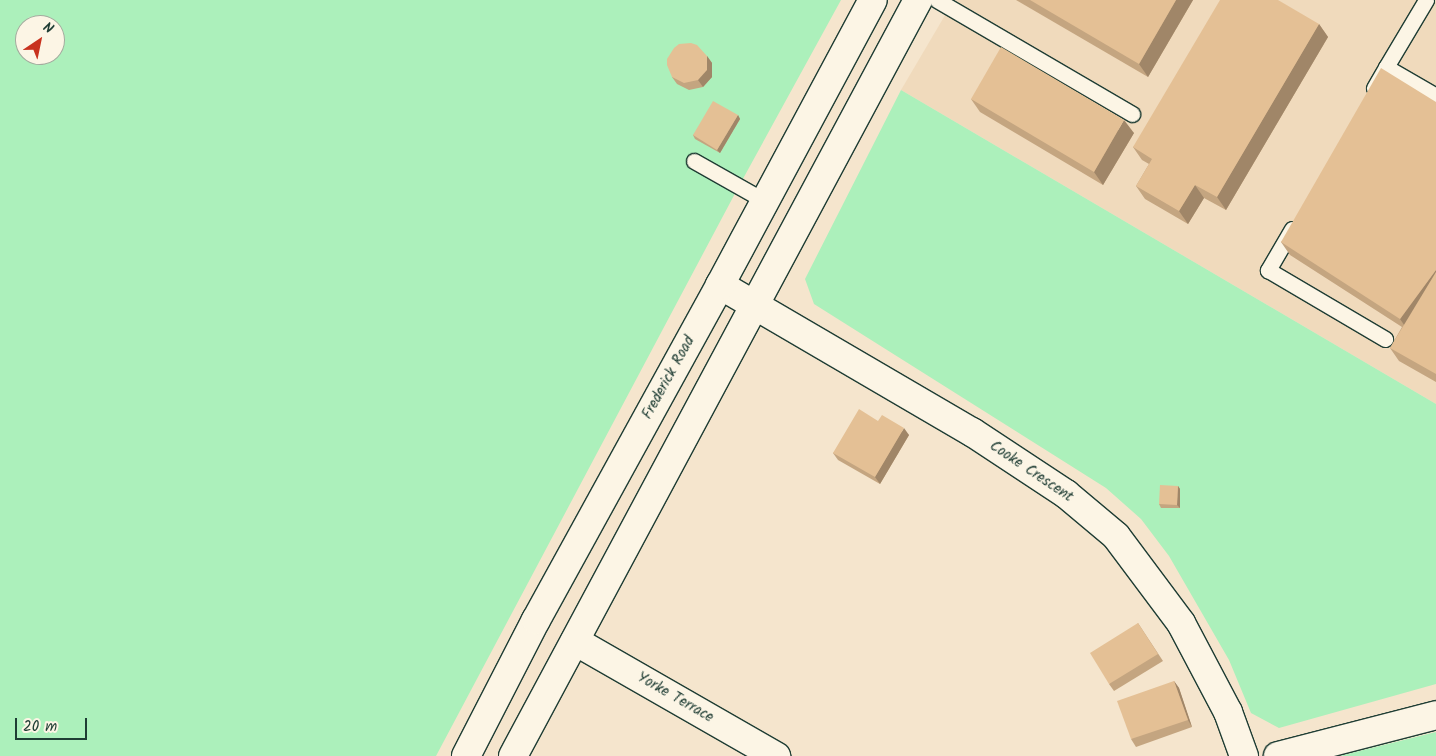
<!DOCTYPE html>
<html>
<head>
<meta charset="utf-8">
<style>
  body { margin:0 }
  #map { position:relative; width:1436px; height:756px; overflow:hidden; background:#f5e5cd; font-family:Kalam,sans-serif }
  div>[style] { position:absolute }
  .built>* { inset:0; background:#f0dabc }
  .green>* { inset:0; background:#acf0bb }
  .roads { filter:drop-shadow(1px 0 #1f3d34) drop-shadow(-1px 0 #1f3d34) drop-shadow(0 1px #1f3d34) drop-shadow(0 -1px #1f3d34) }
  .lane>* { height:15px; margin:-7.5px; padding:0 7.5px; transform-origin:7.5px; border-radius:7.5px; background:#fcf5e5 }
  .street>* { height:28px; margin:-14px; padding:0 14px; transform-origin:14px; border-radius:14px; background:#fcf5e5 }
  .secondary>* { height:28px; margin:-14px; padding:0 14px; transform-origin:14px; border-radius:14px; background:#fcf5e5 }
  .wall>* { inset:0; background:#c4a580 }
  .shaded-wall>* { inset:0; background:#a08668 }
  .building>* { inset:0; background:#e4c095 }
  span { translate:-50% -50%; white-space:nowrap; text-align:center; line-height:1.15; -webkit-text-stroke:4px #fcf5e5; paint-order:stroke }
  .street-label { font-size:15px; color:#1f3d34 }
  .north { position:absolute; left:15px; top:15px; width:50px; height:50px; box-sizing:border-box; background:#fcf5e5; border:1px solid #a4ab9e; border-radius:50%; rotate:34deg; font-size:14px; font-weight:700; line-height:20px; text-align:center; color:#1f3d34 }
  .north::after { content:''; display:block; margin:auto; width:18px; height:22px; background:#c8321e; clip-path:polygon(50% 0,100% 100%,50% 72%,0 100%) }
  .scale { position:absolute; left:15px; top:718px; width:72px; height:22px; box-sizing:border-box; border:2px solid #1f3d34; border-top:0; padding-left:6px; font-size:15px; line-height:18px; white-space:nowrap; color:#1f3d34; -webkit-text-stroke:4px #fcf5e5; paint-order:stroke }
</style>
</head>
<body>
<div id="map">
  <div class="built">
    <i style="clip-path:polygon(954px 0,1436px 0,1436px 404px,901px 90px)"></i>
  </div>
  <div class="green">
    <i style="clip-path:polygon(evenodd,0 0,841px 0,739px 186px,436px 756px,0 756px,0 0,25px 25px,55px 25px,55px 55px,25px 55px,25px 25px)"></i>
    <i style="clip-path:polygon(901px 90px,1436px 404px,1436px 684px,1279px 728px,1251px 713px,1229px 660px,1169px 556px,1141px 519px,1106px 488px,814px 304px,805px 279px)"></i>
    <i style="clip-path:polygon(1436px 732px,1436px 756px,1339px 756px)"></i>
  </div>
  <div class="roads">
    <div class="lane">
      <i style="left:937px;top:0;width:226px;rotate:30.3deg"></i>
      <i style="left:1426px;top:0;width:78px;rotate:120.8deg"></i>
      <i style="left:1386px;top:67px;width:58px;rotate:30.1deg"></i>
      <i style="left:1374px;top:88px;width:24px;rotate:-60deg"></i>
      <i style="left:694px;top:161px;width:81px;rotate:29.4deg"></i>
      <i style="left:1292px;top:229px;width:48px;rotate:120.3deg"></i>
      <i style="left:1268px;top:270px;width:136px;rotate:30.5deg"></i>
    </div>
    <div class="street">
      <i style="left:720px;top:285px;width:292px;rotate:30.3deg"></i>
      <i style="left:972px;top:432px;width:113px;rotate:33.4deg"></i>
      <i style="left:1066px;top:494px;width:65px;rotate:40deg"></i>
      <i style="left:1116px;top:536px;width:109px;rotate:53.2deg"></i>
      <i style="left:1181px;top:623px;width:101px;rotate:62.2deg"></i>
      <i style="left:1228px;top:712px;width:47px;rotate:70deg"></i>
      <i style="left:575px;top:641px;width:232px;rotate:29.8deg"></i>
      <i style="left:1278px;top:756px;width:163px;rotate:-14.5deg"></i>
    </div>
    <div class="secondary">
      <i style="left:466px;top:756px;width:153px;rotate:-62.8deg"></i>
      <i style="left:536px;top:620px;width:382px;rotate:-61.2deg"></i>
      <i style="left:720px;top:285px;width:323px;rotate:-61.8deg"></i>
      <i style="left:513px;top:756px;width:858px;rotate:-61.82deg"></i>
    </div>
  </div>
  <div class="wall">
    <i style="clip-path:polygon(1016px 0,1193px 0,1148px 77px)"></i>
    <i style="clip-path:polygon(1319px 24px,1328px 37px,1226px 210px,1204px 198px,1188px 224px,1145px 199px,1136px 186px,1149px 164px,1142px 160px,1133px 147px)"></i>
    <i style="clip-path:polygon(707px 56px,712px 63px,712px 77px,703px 87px,689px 90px,677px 84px,672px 77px)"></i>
    <i style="clip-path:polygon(971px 99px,1134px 133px,1103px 185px,980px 112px)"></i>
    <i style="clip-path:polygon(1436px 102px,1436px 382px,1399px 361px,1390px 348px,1402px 327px,1290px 255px,1281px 242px)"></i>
    <i style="clip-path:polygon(738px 115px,740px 119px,720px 153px,695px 139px,693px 135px)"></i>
    <i style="clip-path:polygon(878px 421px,909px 435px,880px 484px,838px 460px,833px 453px)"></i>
    <i style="clip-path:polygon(1178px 486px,1180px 489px,1180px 508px,1161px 508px,1159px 504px)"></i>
    <i style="clip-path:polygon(1138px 623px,1163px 661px,1114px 691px,1109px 684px)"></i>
    <i style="clip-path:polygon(1174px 681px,1179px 688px,1192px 727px,1136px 747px,1131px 739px)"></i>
  </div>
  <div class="shaded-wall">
    <i style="clip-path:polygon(1176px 0,1193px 0,1148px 77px,1139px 64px)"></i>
    <i style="clip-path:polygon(1319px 24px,1328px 37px,1226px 210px,1217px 197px)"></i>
    <i style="clip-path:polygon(707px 56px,712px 63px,712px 77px,703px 87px,698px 80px)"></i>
    <i style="clip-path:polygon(738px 115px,740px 119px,720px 153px,717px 150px)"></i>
    <i style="clip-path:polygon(1124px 120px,1134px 133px,1103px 185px,1094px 172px)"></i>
    <i style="clip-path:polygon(1195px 185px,1204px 198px,1188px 224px,1179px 211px)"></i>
    <i style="clip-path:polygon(1436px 270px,1436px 295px,1409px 332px,1400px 319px)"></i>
    <i style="clip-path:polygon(904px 428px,909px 435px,880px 484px,875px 477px)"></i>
    <i style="clip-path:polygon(1178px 486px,1180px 489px,1180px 508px,1177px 505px)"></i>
    <i style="clip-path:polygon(1174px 681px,1179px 688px,1192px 727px,1188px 720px)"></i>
  </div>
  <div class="building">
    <i style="clip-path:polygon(1030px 0,1176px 0,1139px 64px)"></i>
    <i style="clip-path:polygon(1220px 0,1278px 0,1319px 24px,1217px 197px,1195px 185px,1179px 211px,1136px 186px,1152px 159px,1133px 147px)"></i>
    <i style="clip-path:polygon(691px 43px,697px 45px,707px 56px,707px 70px,698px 80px,684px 83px,672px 77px,667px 65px,667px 59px,674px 48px,679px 44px)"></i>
    <i style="clip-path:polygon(1001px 47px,1124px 120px,1094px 172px,971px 99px)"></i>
    <i style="clip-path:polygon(1381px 68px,1436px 102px,1436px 270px,1400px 319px,1281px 242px)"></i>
    <i style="clip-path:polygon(713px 101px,738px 115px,717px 150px,693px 135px)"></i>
    <i style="clip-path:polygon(1436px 272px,1436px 374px,1390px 348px)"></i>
    <i style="clip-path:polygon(859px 409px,878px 421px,882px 415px,904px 428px,875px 477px,833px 453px)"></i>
    <i style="clip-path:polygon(1160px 485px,1178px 486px,1177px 505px,1159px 504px)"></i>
    <i style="clip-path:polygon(1138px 623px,1158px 654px,1109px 684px,1090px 653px)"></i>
    <i style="clip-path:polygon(1174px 681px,1188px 720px,1131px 739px,1117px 701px)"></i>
  </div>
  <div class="street-label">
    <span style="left:669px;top:378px;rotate:-61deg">Frederick Road</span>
    <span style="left:1031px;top:472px;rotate:34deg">Cooke Crescent</span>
    <span style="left:675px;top:698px;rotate:30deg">Yorke Terrace</span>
  </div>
  <div class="north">N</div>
  <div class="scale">20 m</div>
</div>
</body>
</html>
